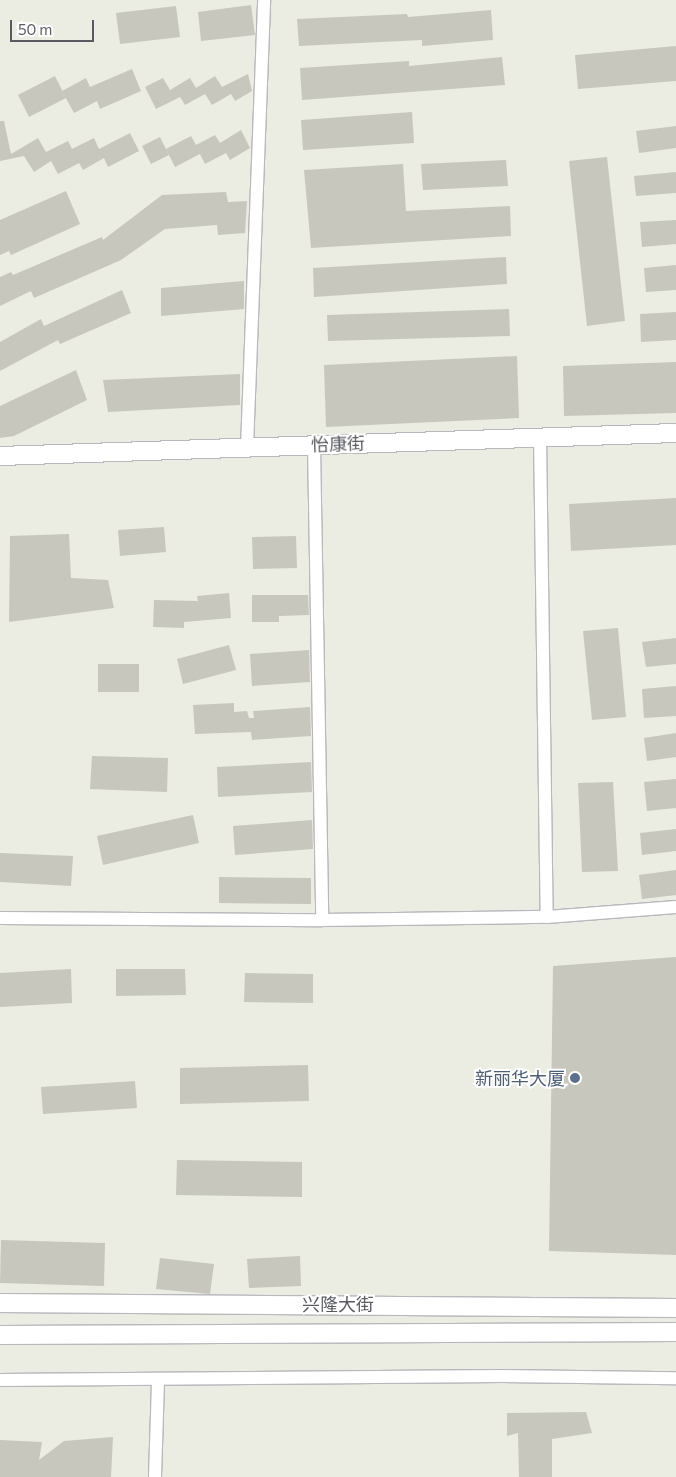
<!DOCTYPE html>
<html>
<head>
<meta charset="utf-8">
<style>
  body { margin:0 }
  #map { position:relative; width:676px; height:1477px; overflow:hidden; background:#ebece2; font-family:Commissioner,"Noto Sans SC",sans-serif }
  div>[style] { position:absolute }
  .building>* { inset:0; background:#c7c7be }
  .roads { filter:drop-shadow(1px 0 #b7b8bd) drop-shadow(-1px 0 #b7b8bd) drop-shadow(0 1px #b7b8bd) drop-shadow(0 -1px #b7b8bd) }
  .street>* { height:12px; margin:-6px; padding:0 6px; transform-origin:6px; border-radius:6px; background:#fff }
  .secondary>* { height:18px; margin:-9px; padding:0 9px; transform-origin:9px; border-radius:9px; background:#fff }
  .dots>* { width:14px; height:14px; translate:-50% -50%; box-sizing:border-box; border:2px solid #fff; border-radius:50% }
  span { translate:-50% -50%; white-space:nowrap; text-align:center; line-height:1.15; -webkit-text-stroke:4px #fff; paint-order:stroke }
  .street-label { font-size:18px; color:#5a5b61 }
  .service-label { font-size:18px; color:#4e5e75 }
  .right { translate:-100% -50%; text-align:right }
  .scale { position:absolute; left:10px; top:20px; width:84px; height:22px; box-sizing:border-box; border:2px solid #5a5b61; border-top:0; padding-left:6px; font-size:15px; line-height:18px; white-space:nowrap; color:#5a5b61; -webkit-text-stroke:4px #fff; paint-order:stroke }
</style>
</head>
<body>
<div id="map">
  <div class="building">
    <i style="clip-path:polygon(251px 5px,255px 35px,201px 41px,198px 12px)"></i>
    <i style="clip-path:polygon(176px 6px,180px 37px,120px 44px,116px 13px)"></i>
    <i style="clip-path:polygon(491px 10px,493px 40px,422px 46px,422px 40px,299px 46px,297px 19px,407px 14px,408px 17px)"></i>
    <i style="clip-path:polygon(676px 46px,676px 81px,578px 89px,575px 55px)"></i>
    <i style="clip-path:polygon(502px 57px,505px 85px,302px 100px,300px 68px,409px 61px,409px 66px)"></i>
    <i style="clip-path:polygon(132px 69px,141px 91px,100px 109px,97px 101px,74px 113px,62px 91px,86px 78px,90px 87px)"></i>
    <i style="clip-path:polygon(248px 74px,252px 91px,235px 101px,231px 94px,212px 105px,205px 94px,185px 105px,180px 97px,156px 109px,145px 87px,163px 78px,170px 90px,190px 78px,196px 88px,215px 76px,222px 87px)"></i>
    <i style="clip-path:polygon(55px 76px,66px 98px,29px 117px,18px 95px)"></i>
    <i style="clip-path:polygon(412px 112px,414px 143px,303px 150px,301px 120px)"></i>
    <i style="clip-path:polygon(0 121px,4px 121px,11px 154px,38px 138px,46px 152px,68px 141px,72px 149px,94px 138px,99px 149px,130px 133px,139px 151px,108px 167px,104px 158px,83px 170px,79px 163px,58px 174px,51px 161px,34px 172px,24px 156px,0 161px)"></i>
    <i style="clip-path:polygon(676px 126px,676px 148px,639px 153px,636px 131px)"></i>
    <i style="clip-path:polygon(241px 130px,250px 148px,230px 160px,226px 153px,205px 164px,200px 154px,175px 167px,166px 149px,191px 136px,196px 145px,215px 135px,220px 143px)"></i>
    <i style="clip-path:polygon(160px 137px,169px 155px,151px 164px,142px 146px)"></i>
    <i style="clip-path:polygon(607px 157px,625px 321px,587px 326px,569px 161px)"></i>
    <i style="clip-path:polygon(506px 160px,508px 186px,423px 190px,421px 164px)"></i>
    <i style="clip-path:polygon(403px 164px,406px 211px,510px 206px,511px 236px,311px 248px,304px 170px)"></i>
    <i style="clip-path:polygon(676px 172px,676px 193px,636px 196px,634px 176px)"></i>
    <i style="clip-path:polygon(66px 191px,80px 224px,11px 255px,9px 251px,0 255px,0 220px)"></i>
    <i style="clip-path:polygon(226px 192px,228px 202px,247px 201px,245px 233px,218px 235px,217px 225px,165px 229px,121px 260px,34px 298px,31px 291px,0 306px,0 277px,11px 272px,13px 275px,102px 237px,103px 240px,162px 195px)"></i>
    <i style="clip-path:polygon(676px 220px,676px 244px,642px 247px,640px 222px)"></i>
    <i style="clip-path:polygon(506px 257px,507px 284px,314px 297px,313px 268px)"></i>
    <i style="clip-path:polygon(676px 265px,676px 290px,646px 292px,644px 268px)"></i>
    <i style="clip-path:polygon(244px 281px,244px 309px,161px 316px,161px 288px)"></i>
    <i style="clip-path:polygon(122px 290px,131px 313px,60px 344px,58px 340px,0 371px,0 342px,41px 319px,44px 326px)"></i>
    <i style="clip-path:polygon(509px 309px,510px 336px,328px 341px,327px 315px)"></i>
    <i style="clip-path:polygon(676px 312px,676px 340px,641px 342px,640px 314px)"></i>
    <i style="clip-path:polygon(517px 356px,519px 418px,326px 427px,324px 365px)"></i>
    <i style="clip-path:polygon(676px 362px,676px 413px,564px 416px,563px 366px)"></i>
    <i style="clip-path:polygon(76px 370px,87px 400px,14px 436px,0 438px,0 406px)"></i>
    <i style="clip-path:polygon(240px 374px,240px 405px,108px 412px,103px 380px)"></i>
    <i style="clip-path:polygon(676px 498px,676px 545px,571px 551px,569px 504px)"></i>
    <i style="clip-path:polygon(164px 527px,166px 552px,120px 556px,118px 530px)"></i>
    <i style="clip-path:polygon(69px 534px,71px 578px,108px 580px,114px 608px,9px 622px,10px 536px)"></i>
    <i style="clip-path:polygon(296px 536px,297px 568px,253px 569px,252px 537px)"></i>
    <i style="clip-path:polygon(229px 593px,231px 618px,184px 622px,184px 628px,153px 627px,154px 600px,198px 601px,197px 596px)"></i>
    <i style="clip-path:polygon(252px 595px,308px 595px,309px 615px,279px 616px,279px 622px,252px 622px)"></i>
    <i style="clip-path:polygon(618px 628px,626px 717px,592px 720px,583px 631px)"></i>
    <i style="clip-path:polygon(676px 638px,676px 664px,646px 667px,642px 642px)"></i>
    <i style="clip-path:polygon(229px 645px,236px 670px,183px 684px,177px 659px)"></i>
    <i style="clip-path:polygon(309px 650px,310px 682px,252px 686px,250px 654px)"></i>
    <i style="clip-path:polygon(98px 664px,139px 664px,139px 692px,98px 692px)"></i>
    <i style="clip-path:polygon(676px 686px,676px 716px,644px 718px,642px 689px)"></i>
    <i style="clip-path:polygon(234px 703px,234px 712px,247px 711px,249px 718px,254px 718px,253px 711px,310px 707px,311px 736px,252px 740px,251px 732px,195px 734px,193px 705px)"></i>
    <i style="clip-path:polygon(676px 733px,676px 757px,647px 761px,644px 738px)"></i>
    <i style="clip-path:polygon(92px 756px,168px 758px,167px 792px,90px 789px)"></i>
    <i style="clip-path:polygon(311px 762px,312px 792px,218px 797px,217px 767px)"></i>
    <i style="clip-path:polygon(676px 779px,676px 808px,647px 811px,644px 782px)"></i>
    <i style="clip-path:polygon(613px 782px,618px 871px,582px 872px,578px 783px)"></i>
    <i style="clip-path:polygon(193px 815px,199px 843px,103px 865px,97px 836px)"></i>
    <i style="clip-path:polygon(312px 820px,313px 849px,235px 855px,233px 826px)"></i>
    <i style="clip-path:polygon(676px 829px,676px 851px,642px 855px,640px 833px)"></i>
    <i style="clip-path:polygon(0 853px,73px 856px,71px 886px,0 882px)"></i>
    <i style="clip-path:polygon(676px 870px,676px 895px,642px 899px,639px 875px)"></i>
    <i style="clip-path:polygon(219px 877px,311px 878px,311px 904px,219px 903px)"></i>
    <i style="clip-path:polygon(676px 957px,676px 1255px,549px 1251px,553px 966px)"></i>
    <i style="clip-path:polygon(71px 969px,72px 1003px,0 1007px,0 973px)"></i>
    <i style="clip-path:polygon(116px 969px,185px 969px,186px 995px,116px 996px)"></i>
    <i style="clip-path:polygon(245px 973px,313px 974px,313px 1003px,244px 1002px)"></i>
    <i style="clip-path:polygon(308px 1065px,309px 1101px,180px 1104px,180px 1068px)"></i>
    <i style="clip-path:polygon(135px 1081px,137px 1108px,43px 1114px,41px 1087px)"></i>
    <i style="clip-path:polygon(177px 1160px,302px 1162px,302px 1197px,176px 1195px)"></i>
    <i style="clip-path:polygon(1px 1240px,105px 1243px,104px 1286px,0 1283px)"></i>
    <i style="clip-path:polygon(300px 1256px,301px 1286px,249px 1288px,247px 1259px)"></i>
    <i style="clip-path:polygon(160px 1258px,214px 1264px,210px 1294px,156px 1289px)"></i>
    <i style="clip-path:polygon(586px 1412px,592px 1433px,552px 1439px,552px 1477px,519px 1477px,518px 1433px,507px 1436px,507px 1413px)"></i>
    <i style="clip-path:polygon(113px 1437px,111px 1477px,0 1477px,0 1440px,42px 1442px,39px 1460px,64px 1441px)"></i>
  </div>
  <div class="roads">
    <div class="street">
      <i style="left:540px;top:436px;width:481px;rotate:89.2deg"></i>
      <i style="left:314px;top:445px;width:475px;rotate:89deg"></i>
      <i style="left:247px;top:447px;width:447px;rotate:-87.8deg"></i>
      <i style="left:0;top:918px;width:322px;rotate:0.4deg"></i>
      <i style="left:322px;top:920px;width:225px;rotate:-0.8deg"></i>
      <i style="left:547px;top:917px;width:129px;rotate:-4.4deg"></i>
      <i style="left:0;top:1380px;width:501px;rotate:-0.46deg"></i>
      <i style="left:501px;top:1376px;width:175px;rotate:0.7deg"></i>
      <i style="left:155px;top:1477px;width:98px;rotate:-88.2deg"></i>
    </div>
    <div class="secondary">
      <i style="left:0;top:456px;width:676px;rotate:-1.95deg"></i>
      <i style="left:0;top:1303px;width:676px;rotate:0.42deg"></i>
      <i style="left:0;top:1335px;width:676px;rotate:-0.25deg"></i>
    </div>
  </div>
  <div class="dots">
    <i style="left:575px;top:1078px;background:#5c6f8a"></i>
  </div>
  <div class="street-label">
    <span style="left:338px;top:444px;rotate:-2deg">怡康街</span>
    <span style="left:338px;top:1304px">兴隆大街</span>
  </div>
  <div class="service-label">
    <span class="right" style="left:565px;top:1078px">新丽华大厦</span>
  </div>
  <div class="scale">50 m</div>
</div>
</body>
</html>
